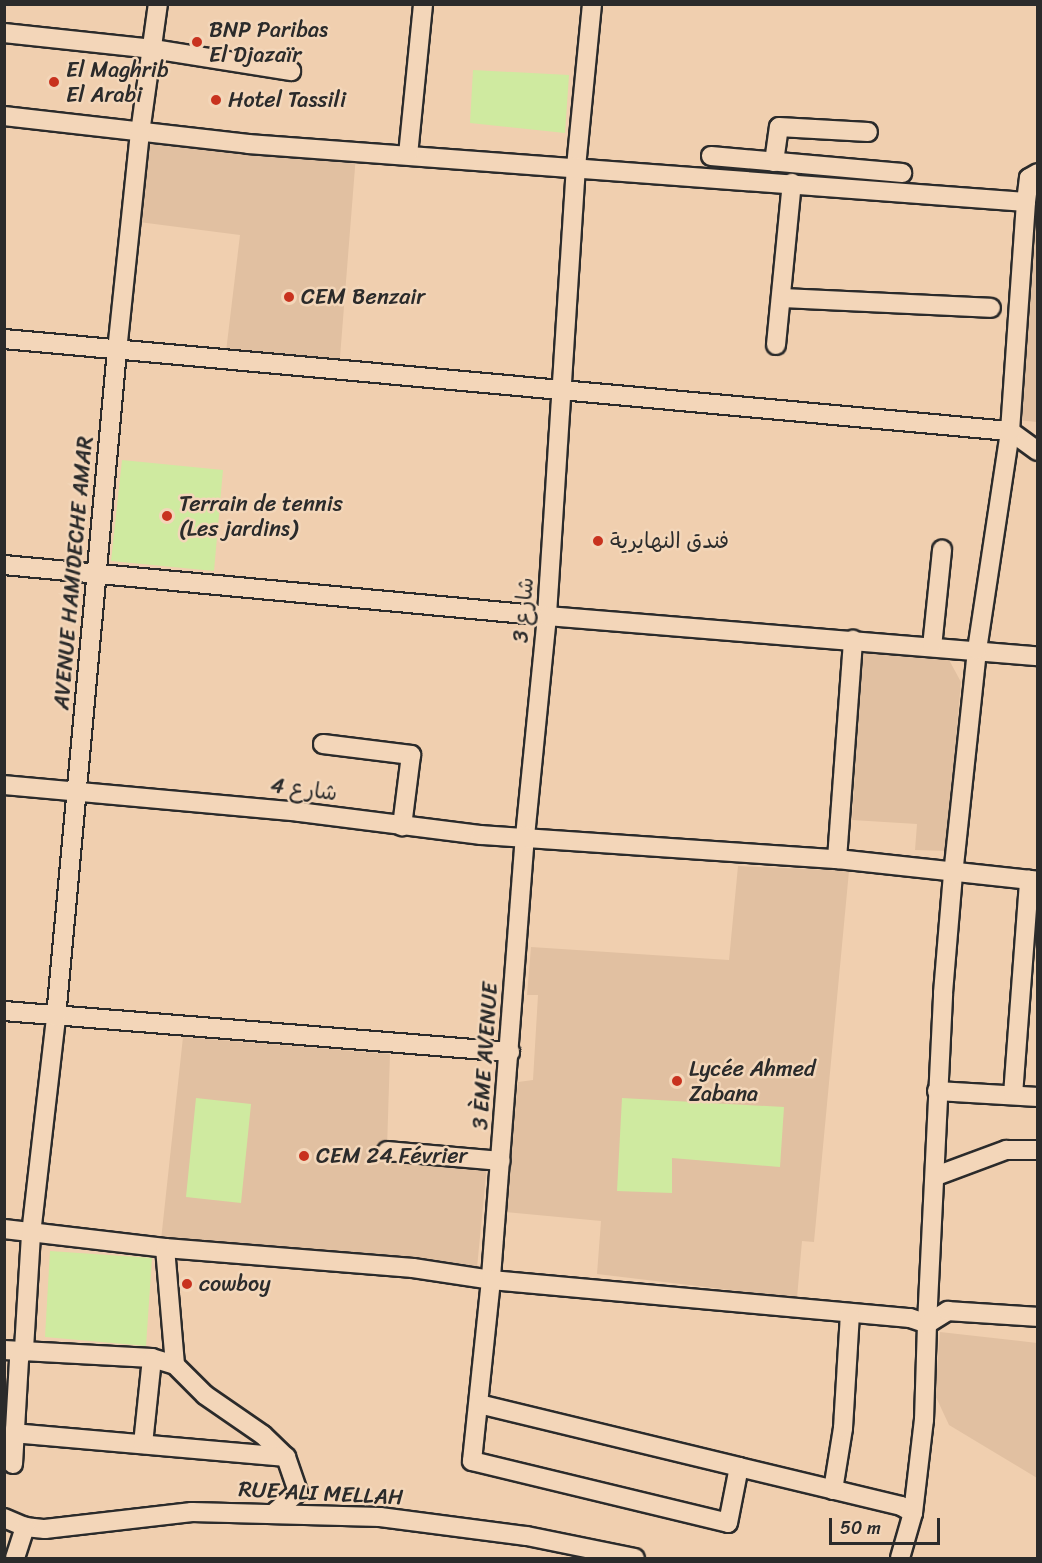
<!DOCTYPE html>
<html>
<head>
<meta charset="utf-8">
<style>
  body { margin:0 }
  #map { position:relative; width:1042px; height:1563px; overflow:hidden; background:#f0cfaf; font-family:Sriracha,"Playpen Sans Arabic",sans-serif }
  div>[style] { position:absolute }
  .built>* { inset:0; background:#e1c0a1 }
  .green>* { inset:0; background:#cfeaa0 }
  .roads { filter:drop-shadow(2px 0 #2b2b2b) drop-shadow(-2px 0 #2b2b2b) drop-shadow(0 2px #2b2b2b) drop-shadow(0 -2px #2b2b2b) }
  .minor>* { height:18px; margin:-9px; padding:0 9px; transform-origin:9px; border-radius:9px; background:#f3d6b9 }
  .dots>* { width:16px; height:16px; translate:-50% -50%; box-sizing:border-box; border:3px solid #f3d6b9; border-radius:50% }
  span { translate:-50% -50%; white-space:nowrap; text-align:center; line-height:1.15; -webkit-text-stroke:5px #f3d6b9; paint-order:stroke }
  .poi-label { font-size:22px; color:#2b2b2b }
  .left { translate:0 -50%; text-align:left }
  .street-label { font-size:22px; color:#2b2b2b }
  .frame { position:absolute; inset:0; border:6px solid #2b2b2b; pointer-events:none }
  .scale { position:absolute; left:829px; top:1518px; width:111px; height:27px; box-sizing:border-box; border:3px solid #2b2b2b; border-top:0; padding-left:8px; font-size:18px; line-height:21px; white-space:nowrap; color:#2b2b2b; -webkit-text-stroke:4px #f3d6b9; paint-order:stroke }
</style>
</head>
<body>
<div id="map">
  <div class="built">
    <i style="clip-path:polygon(140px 133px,356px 155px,339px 370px,225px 360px,240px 235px,131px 221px)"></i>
    <i style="clip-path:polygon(1037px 191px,1037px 422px,1017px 420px)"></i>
    <i style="clip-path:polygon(862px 652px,948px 658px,961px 682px,946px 851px,915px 850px,917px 824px,852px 820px)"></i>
    <i style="clip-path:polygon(738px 866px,849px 871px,814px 1242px,802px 1241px,797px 1298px,597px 1274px,601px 1221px,505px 1212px,518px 1082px,533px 1080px,538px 995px,527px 995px,531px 947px,729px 960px)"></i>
    <i style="clip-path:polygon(183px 1037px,390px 1054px,387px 1148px,487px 1165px,477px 1268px,161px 1240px)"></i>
    <i style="clip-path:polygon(940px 1332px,1037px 1343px,1037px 1478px,949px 1425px,935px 1395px)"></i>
  </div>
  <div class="green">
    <i style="clip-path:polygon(473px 70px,569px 75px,565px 133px,470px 123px)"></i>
    <i style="clip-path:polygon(122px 460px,223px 470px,214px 571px,111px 561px)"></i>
    <i style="clip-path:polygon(196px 1098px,251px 1104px,241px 1203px,186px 1197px)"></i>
    <i style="clip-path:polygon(622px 1098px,784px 1107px,780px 1167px,672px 1158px,672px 1193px,617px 1191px)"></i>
    <i style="clip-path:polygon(50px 1251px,152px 1258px,146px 1346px,45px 1337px)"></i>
  </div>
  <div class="roads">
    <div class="minor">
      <i style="left:592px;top:4px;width:163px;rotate:95.6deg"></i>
      <i style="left:576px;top:166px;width:451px;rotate:93.7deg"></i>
      <i style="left:547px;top:616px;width:220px;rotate:95.7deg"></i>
      <i style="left:525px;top:835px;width:446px;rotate:94.4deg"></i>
      <i style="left:491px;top:1280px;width:182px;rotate:96deg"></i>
      <i style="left:472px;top:1461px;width:263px;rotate:13.6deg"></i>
      <i style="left:728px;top:1523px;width:57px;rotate:-78.9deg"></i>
      <i style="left:739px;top:1467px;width:167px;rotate:13.5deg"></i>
      <i style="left:901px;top:1506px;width:14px;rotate:30deg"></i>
      <i style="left:4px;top:33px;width:150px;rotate:6.1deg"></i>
      <i style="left:153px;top:49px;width:140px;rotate:9.1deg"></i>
      <i style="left:4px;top:116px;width:246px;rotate:6.5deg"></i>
      <i style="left:248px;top:144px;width:780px;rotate:4.26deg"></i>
      <i style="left:408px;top:155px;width:152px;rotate:-84.3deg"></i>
      <i style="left:711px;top:156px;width:192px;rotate:5.1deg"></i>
      <i style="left:774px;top:162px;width:35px;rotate:-82deg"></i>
      <i style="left:779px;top:127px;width:89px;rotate:3.2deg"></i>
      <i style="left:781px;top:298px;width:210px;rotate:2.7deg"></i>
      <i style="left:4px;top:339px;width:1010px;rotate:5.23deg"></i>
      <i style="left:1010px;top:431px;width:34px;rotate:36deg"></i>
      <i style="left:776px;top:345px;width:163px;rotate:-84.4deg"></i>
      <i style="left:4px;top:565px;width:545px;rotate:5.37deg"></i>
      <i style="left:547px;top:616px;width:493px;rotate:4.7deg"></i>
      <i style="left:932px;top:647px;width:98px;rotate:-84.1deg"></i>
      <i style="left:323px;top:744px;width:89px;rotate:7.1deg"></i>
      <i style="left:411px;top:755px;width:72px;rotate:97.2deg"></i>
      <i style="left:4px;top:785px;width:296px;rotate:5.2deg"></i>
      <i style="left:299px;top:812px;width:183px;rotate:7.2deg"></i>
      <i style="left:481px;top:835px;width:357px;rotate:3.9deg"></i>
      <i style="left:837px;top:859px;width:202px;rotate:6.2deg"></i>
      <i style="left:837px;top:859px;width:220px;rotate:-85.8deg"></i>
      <i style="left:4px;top:1011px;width:508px;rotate:4.63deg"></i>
      <i style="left:937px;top:1091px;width:101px;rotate:3.4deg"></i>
      <i style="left:1013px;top:1095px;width:216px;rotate:-85.7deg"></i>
      <i style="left:387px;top:1151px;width:114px;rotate:5deg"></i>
      <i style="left:936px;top:1176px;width:75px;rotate:-20.4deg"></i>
      <i style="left:1006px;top:1150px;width:32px"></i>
      <i style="left:4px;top:1229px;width:162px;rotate:6.7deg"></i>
      <i style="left:165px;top:1248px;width:249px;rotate:4.6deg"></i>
      <i style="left:413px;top:1268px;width:79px;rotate:8.7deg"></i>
      <i style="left:491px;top:1280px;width:421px;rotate:5.2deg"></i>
      <i style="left:910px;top:1318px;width:18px;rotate:19deg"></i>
      <i style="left:927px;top:1324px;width:331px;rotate:-87.2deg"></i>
      <i style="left:943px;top:993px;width:118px;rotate:-85.2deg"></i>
      <i style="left:953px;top:875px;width:226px;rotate:-83.9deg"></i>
      <i style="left:977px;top:650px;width:221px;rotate:-81.4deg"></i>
      <i style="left:1010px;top:431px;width:230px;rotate:-86deg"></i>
      <i style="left:1026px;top:202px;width:24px;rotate:-83deg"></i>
      <i style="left:1029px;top:178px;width:10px;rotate:-29deg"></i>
      <i style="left:165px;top:1248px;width:117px;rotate:85.1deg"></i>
      <i style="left:175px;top:1365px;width:42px;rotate:45deg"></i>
      <i style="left:205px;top:1395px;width:70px;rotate:34.6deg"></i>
      <i style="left:263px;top:1435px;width:32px;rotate:44deg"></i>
      <i style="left:286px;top:1457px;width:37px;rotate:71deg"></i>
      <i style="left:298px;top:1492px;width:32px;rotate:139deg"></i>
      <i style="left:4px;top:1350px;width:148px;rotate:3.1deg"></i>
      <i style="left:152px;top:1358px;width:24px;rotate:17deg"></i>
      <i style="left:479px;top:1404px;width:268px;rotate:13.6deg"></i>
      <i style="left:13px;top:1433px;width:274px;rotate:5deg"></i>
      <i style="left:143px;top:1444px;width:86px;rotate:-84deg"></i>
      <i style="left:13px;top:1464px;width:105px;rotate:-86.7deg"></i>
      <i style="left:19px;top:1359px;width:11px;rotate:-63deg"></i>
      <i style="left:24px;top:1349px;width:115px;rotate:-86.5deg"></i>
      <i style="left:31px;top:1234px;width:218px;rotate:-83.4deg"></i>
      <i style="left:56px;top:1017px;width:669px;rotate:-84.77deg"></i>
      <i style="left:117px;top:351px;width:219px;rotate:-84deg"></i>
      <i style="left:140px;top:133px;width:130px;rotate:-82.1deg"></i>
      <i style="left:833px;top:1490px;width:63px;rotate:-80.8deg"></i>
      <i style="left:843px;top:1428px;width:113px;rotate:-86.5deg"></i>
      <i style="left:4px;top:1518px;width:23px;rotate:23deg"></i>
      <i style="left:25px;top:1527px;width:20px;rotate:6deg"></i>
      <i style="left:45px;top:1529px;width:148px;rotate:-6.6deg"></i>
      <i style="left:192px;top:1512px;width:188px;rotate:1.5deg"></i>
      <i style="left:380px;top:1517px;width:148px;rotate:7.4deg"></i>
      <i style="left:527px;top:1536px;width:110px;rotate:11.5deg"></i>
      <i style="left:15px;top:1558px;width:33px;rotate:-72deg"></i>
      <i style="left:900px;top:1558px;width:47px;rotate:-73.9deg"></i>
      <i style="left:913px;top:1513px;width:94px;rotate:-83.3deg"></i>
      <i style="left:924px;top:1420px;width:96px;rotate:-88.2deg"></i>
      <i style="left:927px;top:1324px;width:25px;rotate:-32deg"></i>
      <i style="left:948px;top:1311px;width:90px;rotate:3.8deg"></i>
    </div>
  </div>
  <div class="dots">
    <i style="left:197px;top:42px;background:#c8321e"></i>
    <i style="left:54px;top:82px;background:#c8321e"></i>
    <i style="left:216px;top:100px;background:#c8321e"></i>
    <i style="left:289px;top:297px;background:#c8321e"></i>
    <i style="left:167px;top:516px;background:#c8321e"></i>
    <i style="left:598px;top:541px;background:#c8321e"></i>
    <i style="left:677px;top:1081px;background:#c8321e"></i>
    <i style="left:304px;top:1156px;background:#c8321e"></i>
    <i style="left:187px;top:1284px;background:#c8321e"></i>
  </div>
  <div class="poi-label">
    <span class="left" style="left:209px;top:42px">BNP Paribas<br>El Djazaïr</span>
    <span class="left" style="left:66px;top:82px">El Maghrib<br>El Arabi</span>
    <span class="left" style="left:228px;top:100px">Hotel Tassili</span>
    <span class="left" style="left:301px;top:297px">CEM Benzair</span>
    <span class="left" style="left:179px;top:516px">Terrain de tennis<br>(Les jardins)</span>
    <span class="left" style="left:610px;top:541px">فندق النهايرية</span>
    <span class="left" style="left:689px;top:1081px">Lycée Ahmed<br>Zabana</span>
    <span class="left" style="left:316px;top:1156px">CEM 24 Février</span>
    <span class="left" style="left:199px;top:1284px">cowboy</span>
  </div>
  <div class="street-label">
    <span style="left:73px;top:573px;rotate:-85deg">AVENUE HAMIDECHE AMAR</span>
    <span style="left:523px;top:610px;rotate:-85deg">شارع 3</span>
    <span style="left:304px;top:789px;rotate:7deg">شارع 4</span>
    <span style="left:485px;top:1056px;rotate:-86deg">3 ÈME AVENUE</span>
    <span style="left:321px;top:1493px;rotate:3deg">RUE ALI MELLAH</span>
  </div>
  <div class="frame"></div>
  <div class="scale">50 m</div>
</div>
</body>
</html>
